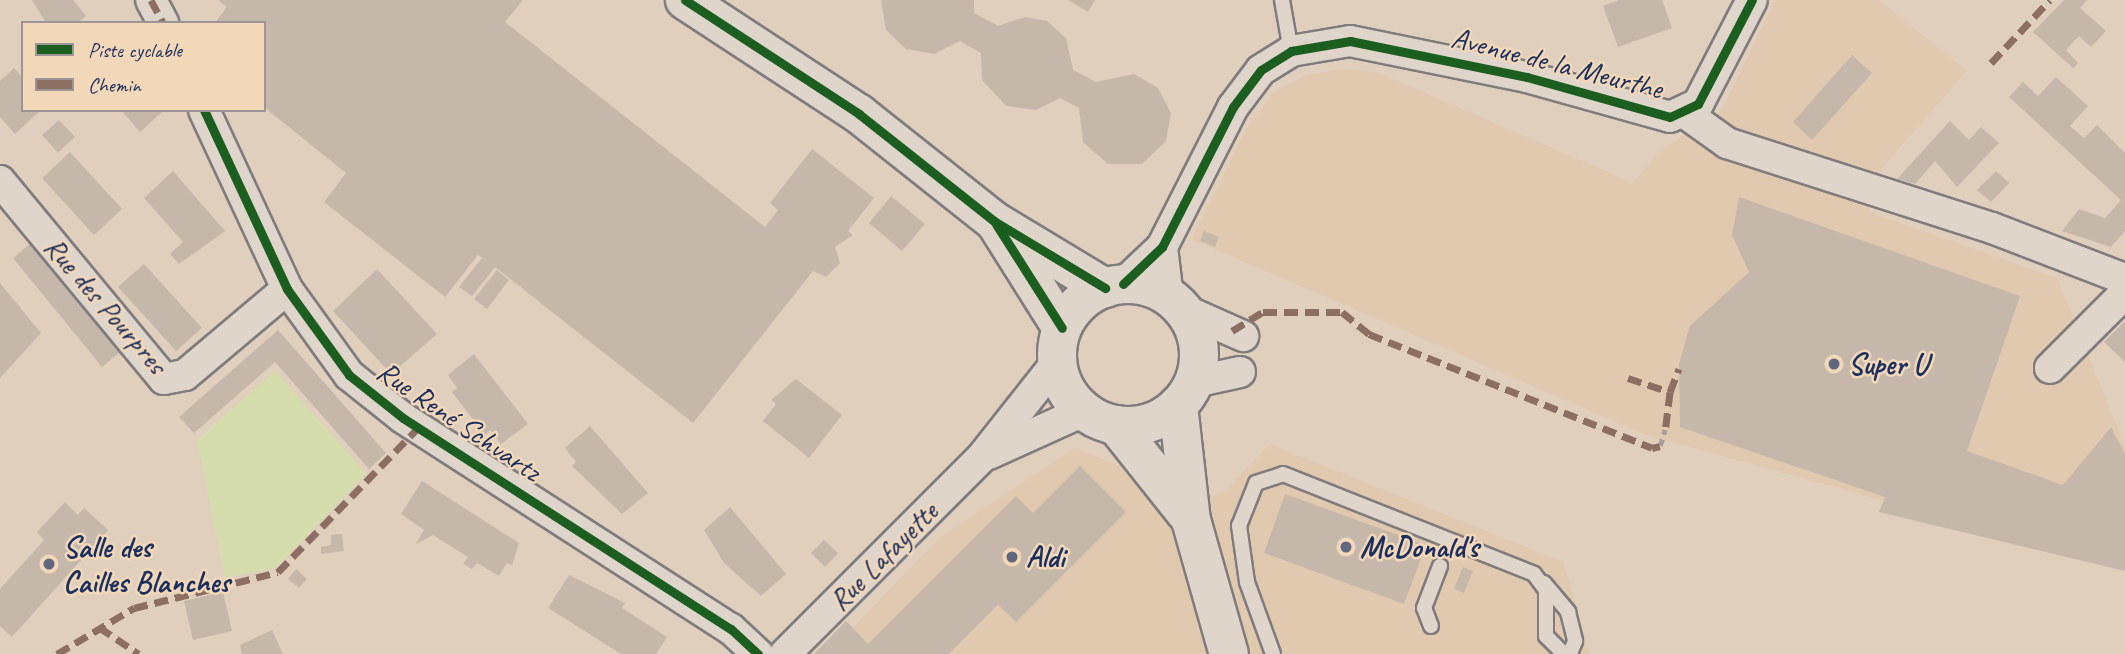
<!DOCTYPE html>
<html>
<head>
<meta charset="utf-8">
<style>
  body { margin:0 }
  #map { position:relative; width:2125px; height:654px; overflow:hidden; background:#e0cfbd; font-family:Caveat,sans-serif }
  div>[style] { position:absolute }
  .built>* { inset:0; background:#e1c9b0 }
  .green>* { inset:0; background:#d6ddac }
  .building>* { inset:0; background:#c5b8ab }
  .path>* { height:4.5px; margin-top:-2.25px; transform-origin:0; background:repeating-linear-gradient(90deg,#a49f9d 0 7px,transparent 0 12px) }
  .roads { filter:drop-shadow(2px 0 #807c7d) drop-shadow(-2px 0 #807c7d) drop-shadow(0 2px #807c7d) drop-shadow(0 -2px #807c7d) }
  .lane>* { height:14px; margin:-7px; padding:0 7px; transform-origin:7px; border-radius:7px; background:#dfd5ca }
  .street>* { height:30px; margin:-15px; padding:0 15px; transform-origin:15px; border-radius:15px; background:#dfd5ca }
  .secondary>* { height:38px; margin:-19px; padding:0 19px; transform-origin:19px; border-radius:19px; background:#dfd5ca }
  .secondary>.ring { margin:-19px; padding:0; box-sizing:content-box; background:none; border:38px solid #dfd5ca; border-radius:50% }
  .quiet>* { height:7px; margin-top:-3.5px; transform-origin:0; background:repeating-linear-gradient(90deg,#8d6e63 0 14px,transparent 0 21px) }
  .cycleway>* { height:9px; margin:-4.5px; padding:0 4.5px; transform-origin:4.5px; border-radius:4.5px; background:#1b5e20 }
  .dots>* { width:19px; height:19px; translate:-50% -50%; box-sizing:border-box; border:4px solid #f2d7b9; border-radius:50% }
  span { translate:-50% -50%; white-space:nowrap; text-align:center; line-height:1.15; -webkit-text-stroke:5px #f2d7b9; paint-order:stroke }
  .street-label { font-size:30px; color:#1b2f5e }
  .poi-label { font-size:30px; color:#1b2f5e; font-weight:700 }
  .left { translate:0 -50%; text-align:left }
  .legend { position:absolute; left:21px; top:21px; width:245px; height:91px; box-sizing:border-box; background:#f2d7b9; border:2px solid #9c9495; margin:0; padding:9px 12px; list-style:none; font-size:21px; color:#1b2f5e }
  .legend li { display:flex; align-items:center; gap:14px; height:35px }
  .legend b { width:35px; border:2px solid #9c9495 }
</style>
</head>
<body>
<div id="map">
  <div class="built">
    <i style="clip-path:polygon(1775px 0,1879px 0,1967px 71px,1881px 169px,1869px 212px,2057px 278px,2125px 446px,2125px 567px,1646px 435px,1191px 239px,1247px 128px,1273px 93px,1306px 75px,1346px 69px,1377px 72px,1633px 183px,1659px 152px,1722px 110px)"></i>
    <i style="clip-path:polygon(1270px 444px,1563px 562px,1590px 654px,814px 654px,846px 621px,853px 627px,942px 536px,1075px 448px,1129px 470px,1164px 514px,1225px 491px)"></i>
  </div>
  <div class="green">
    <i style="clip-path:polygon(275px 371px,366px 474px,275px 568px,225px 578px,197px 440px)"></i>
  </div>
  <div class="building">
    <i style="clip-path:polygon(32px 0,73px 0,86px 16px,78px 23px,46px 23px)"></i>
    <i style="clip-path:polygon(218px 0,523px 0,505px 22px,765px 227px,778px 210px,770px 203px,812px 149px,874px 198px,848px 231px,853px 235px,835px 247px,840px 263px,826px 277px,813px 271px,693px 423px,495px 267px,472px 296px,459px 287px,482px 258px,490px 263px,478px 255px,445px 297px,324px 202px,346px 173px,264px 107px,264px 23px,215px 23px,227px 7px)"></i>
    <i style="clip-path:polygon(881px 0,974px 0,974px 13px,998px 26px,1025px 17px,1047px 21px,1066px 38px,1073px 70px,1096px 82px,1134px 74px,1158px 88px,1171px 113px,1166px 141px,1142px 164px,1108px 164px,1083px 142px,1079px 108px,1060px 98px,1036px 110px,1006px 106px,982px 80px,981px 53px,960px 41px,934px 54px,906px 49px,886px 30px)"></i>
    <i style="clip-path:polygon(1068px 0,1095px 0,1088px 12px)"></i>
    <i style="clip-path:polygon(1619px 0,1662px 0,1672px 28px,1618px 47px,1603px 6px)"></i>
    <i style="clip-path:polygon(2064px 0,2087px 0,2080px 8px,2106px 31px,2091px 47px,2079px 36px,2066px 50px,2078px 63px,2073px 68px,2033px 32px)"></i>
    <i style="clip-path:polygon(1852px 55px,1872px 73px,1812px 140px,1793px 122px)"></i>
    <i style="clip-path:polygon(14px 68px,23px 78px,23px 110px,41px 110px,15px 134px,0 117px,0 81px)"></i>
    <i style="clip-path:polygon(2056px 77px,2088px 106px,2070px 126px,2084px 138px,2097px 125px,2125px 153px,2125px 231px,2111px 247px,2062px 231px,2079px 209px,2105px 218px,2121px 200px,2009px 97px,2023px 82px,2038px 96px)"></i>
    <i style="clip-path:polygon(121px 110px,164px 110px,140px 132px)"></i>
    <i style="clip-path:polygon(59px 120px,75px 137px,58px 153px,42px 135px)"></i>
    <i style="clip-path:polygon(1950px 121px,1969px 140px,1981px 127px,1999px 143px,1957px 187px,1935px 161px,1915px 184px,1897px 179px)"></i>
    <i style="clip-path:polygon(70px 152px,122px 209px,94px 235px,42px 178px)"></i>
    <i style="clip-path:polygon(173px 171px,225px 231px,179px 264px,170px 254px,183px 242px,144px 198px)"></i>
    <i style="clip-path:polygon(1996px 171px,2009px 183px,1991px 202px,1977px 190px)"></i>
    <i style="clip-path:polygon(891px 196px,925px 224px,902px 251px,869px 223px)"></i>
    <i style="clip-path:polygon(1739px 197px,2020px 296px,1967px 451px,2063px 485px,2111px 427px,2125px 454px,2125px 571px,1879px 512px,1885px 497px,1680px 427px,1679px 364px,1690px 326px,1749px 272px,1732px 235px)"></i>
    <i style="clip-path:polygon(1204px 231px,1219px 237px,1215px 247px,1200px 241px)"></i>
    <i style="clip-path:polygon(31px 243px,120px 352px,102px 367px,13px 258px)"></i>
    <i style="clip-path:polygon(144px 264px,202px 328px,176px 351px,118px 287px)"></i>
    <i style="clip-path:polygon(377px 269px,437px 334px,391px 374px,333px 311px)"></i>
    <i style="clip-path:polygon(497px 270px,509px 280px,487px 309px,474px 299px)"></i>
    <i style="clip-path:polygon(0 283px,41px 333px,0 378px)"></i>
    <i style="clip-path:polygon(2125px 321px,2125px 362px,2104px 342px)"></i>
    <i style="clip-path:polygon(278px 330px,386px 453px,369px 469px,275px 362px,194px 433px,179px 417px)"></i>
    <i style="clip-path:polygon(474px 354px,528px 424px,501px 444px,490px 430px,485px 435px,452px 392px,457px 388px,448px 375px)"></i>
    <i style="clip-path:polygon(796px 379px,842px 415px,809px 458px,763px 421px,776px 404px,771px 400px)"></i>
    <i style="clip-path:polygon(590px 426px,648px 493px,622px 514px,572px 466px,576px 462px,565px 448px)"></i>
    <i style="clip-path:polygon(1080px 466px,1126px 512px,1016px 622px,998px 605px,949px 654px,814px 654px,846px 621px,868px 644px,1016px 496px,1033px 513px)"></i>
    <i style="clip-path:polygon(422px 481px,519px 543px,512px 565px,507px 563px,499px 576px,477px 563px,472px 569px,463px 564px,468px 557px,433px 535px,416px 544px,424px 530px,401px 514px)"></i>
    <i style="clip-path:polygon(1285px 494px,1426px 545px,1404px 604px,1264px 553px)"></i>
    <i style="clip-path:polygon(65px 502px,78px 515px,84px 508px,108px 530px,12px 637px,0 626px,0 589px,44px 540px,37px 532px)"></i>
    <i style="clip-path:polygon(730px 507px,786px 574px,761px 596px,724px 563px,704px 530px)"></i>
    <i style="clip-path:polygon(342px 534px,344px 551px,321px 554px,321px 547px,331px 545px,331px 535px)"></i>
    <i style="clip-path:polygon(824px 540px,838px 553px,825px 567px,811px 553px)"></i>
    <i style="clip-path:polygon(1463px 567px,1473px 571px,1464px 593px,1454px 589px)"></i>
    <i style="clip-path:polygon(296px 569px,307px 579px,299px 588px,288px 579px)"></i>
    <i style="clip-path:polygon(569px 575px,625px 603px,622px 608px,667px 637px,656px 654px,621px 654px,548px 608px)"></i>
    <i style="clip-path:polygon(223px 592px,232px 631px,193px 640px,184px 601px)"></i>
    <i style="clip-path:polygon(272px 630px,283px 654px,242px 654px,240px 645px)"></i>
  </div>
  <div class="path">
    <i style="left:1660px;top:446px;width:17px;rotate:-73deg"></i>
  </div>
  <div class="roads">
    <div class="lane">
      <i style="left:1282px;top:0;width:52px;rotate:80deg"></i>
      <i style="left:1544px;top:583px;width:38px;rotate:50deg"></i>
      <i style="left:1568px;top:612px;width:30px;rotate:76deg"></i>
      <i style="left:1575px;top:641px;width:14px;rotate:111deg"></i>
      <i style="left:1431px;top:626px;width:19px;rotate:-111deg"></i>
      <i style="left:1424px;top:608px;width:45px;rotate:-69.1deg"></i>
      <i style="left:1273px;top:654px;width:77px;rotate:-109.9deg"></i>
      <i style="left:1247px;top:582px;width:57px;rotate:-98.1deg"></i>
      <i style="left:1239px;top:526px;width:46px;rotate:-68.4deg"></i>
      <i style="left:1256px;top:483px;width:28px;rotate:-18deg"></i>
      <i style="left:1283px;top:474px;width:270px;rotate:21.7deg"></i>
      <i style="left:1534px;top:574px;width:20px;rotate:53deg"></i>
      <i style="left:1546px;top:590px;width:46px;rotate:90deg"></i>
      <i style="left:1546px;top:636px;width:25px;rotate:45deg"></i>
    </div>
    <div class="street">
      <i style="left:151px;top:0;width:26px;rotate:62deg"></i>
      <i style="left:204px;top:110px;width:197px;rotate:65.1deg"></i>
      <i style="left:287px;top:289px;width:106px;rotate:54.2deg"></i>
      <i style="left:349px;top:375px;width:69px;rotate:38.5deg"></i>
      <i style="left:403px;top:418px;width:390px;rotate:32.8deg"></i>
      <i style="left:731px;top:629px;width:37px;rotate:43deg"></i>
      <i style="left:1685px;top:113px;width:52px;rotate:35.5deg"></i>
      <i style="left:1727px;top:143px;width:278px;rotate:17.8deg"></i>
      <i style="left:1992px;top:228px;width:142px;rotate:21deg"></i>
      <i style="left:0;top:181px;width:257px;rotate:50.4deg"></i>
      <i style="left:164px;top:379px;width:21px;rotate:-11deg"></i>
      <i style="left:185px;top:375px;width:133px;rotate:-40.1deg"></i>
      <i style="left:1162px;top:247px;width:50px;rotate:83.2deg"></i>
      <i style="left:1123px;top:284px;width:54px;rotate:-43.5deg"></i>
      <i style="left:1162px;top:247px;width:157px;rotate:-63.1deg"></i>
      <i style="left:1233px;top:107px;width:46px;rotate:-52.9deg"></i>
      <i style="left:1261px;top:70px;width:36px;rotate:-32deg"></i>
      <i style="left:1291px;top:51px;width:60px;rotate:-9.6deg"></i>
      <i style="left:1350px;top:41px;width:181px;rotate:11.5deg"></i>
      <i style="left:1527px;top:77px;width:148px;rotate:15.6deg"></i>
      <i style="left:1670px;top:117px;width:31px;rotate:-25deg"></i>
      <i style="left:1698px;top:104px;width:117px;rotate:-62.6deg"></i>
      <i style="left:1182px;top:309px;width:67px;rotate:23.9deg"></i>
      <i style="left:2050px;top:368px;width:106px;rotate:-45deg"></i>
      <i style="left:1194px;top:382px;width:47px;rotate:-12.3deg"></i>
      <i style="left:989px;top:454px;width:104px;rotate:-24.4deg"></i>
      <i style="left:785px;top:654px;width:279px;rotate:-45deg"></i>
      <i style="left:982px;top:457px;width:121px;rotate:-51.7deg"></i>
    </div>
    <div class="secondary">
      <i style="left:685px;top:0;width:208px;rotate:33.2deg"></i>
      <i style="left:859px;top:114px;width:172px;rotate:38.4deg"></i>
      <i style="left:994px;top:221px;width:130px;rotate:31.1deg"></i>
      <i style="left:999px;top:228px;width:118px;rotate:57.8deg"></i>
      <i class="ring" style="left:1057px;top:284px;width:104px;height:104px"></i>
      <i style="left:1178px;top:405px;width:116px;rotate:83.6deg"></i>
      <i style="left:1191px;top:520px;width:139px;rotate:74.2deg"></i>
      <i style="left:1116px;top:425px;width:112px;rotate:51.5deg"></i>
    </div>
  </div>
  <div class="quiet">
    <i style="left:151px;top:0;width:26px;rotate:62deg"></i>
    <i style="left:1991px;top:63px;width:86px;rotate:-46.9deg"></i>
    <i style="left:1232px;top:331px;width:36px;rotate:-32deg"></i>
    <i style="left:1263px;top:312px;width:79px"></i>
    <i style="left:1342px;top:312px;width:35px;rotate:39deg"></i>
    <i style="left:1369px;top:334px;width:305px;rotate:21.9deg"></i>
    <i style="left:1652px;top:448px;width:8px;rotate:-14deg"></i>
    <i style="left:1628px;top:378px;width:44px;rotate:18.4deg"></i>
    <i style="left:1670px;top:392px;width:38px;rotate:97deg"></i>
    <i style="left:1670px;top:392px;width:25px;rotate:-69deg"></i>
    <i style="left:99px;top:627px;width:48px;rotate:34deg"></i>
    <i style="left:57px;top:654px;width:90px;rotate:-30.9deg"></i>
    <i style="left:134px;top:608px;width:148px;rotate:-14deg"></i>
    <i style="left:278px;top:572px;width:201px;rotate:-45.8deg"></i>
  </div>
  <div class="cycleway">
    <i style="left:685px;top:0;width:208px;rotate:33.2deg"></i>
    <i style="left:859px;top:114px;width:172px;rotate:38.4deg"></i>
    <i style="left:994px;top:221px;width:130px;rotate:31.1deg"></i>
    <i style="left:204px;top:110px;width:197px;rotate:65.1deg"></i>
    <i style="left:287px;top:289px;width:106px;rotate:54.2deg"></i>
    <i style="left:349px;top:375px;width:69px;rotate:38.5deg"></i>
    <i style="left:403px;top:418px;width:390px;rotate:32.8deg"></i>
    <i style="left:731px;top:629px;width:37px;rotate:43deg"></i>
    <i style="left:996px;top:224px;width:123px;rotate:57.6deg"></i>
    <i style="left:1123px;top:284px;width:54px;rotate:-43.5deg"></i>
    <i style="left:1162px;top:247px;width:157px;rotate:-63.1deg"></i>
    <i style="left:1233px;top:107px;width:46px;rotate:-52.9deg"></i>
    <i style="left:1261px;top:70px;width:36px;rotate:-32deg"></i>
    <i style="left:1291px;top:51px;width:60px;rotate:-9.6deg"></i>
    <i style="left:1350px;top:41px;width:181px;rotate:11.5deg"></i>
    <i style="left:1527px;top:77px;width:148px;rotate:15.6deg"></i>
    <i style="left:1670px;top:117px;width:31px;rotate:-25deg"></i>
    <i style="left:1698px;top:104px;width:117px;rotate:-62.6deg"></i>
  </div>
  <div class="dots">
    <i style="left:1834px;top:364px;background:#60677f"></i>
    <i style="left:1346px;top:547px;background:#60677f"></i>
    <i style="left:1012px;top:557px;background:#60677f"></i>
    <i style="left:49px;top:564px;background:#60677f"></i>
  </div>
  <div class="street-label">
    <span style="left:1557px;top:63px;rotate:14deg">Avenue de la Meurthe</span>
    <span style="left:106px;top:305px;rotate:49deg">Rue des Pourpres</span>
    <span style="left:459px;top:421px;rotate:34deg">Rue René Schvartz</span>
    <span style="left:883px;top:556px;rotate:-45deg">Rue Lafayette</span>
  </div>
  <div class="poi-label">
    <span class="left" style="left:1848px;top:364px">Super U</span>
    <span class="left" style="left:63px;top:564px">Salle des<br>Cailles Blanches</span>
    <span class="left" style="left:1360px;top:547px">McDonald's</span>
    <span class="left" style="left:1026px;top:557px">Aldi</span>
  </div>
  <ul class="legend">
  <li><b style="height:9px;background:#1b5e20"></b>Piste cyclable</li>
  <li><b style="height:9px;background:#8d6e63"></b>Chemin</li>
  </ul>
</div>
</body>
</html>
